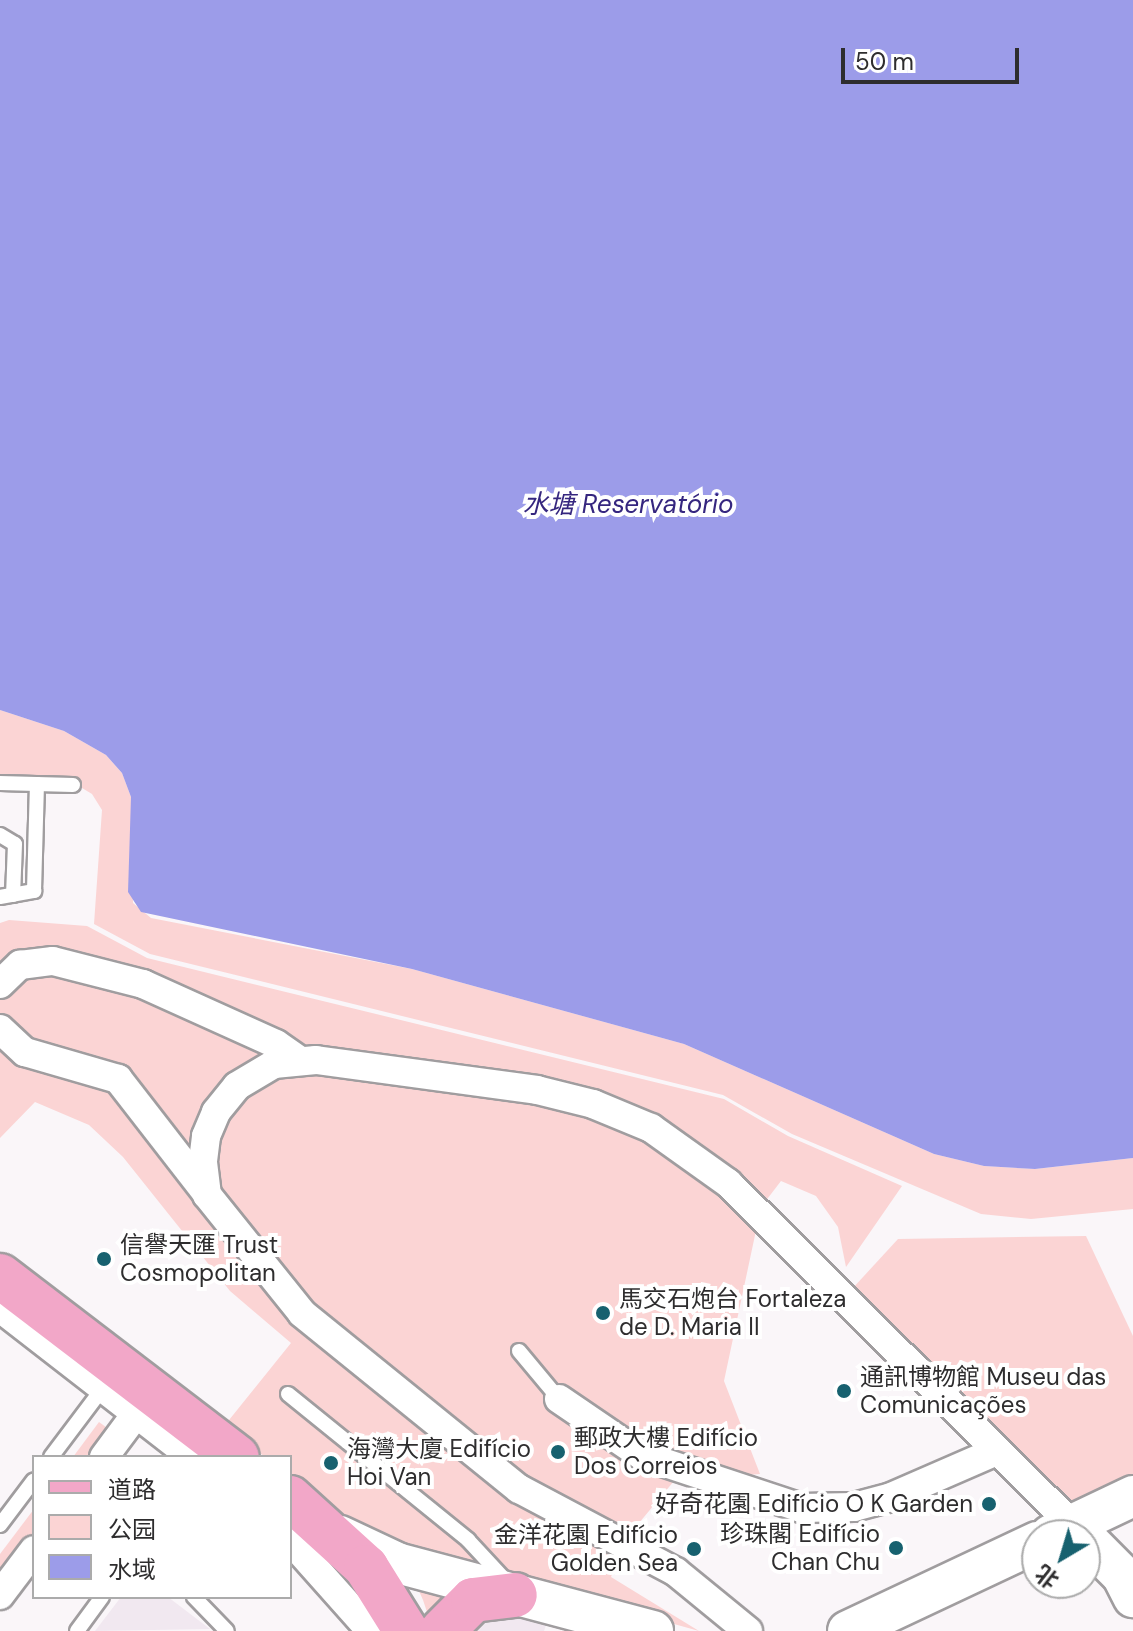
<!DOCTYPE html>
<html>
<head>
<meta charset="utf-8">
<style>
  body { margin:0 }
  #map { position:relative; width:1133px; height:1631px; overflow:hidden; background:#faf6f9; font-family:"DM Sans","Noto Sans SC",sans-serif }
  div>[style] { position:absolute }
  .built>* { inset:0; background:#f1e8f0 }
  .green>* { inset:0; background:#fbd4d4 }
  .water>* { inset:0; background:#9c9ce9 }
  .roads { filter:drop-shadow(2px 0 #a09d9f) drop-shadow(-2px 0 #a09d9f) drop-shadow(0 2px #a09d9f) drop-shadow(0 -2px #a09d9f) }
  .lane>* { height:14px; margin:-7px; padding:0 7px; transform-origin:7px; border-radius:7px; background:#fff }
  .street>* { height:28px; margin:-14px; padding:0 14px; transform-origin:14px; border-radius:14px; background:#fff }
  .secondary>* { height:40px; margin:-20px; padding:0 20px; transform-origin:20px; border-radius:20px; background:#fff }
  .primary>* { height:44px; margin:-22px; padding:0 22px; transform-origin:22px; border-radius:22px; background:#f2a7c8 }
  .dots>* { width:22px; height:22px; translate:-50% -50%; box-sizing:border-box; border:4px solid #fff; border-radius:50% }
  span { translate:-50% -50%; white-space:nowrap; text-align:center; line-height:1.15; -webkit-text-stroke:8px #fff; paint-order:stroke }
  .poi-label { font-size:24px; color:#2e2d2e }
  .left { translate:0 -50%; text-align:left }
  .right { translate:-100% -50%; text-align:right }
  .water-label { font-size:26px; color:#35267f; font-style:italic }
  .legend { position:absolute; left:32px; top:1455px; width:260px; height:144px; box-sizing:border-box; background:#fff; border:2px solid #ababab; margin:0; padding:10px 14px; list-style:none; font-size:24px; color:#2e2d2e }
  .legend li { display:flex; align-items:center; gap:16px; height:40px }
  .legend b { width:40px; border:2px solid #ababab }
  .north { position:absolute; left:1021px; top:1519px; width:80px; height:80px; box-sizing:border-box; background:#fff; border:2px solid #ababab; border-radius:50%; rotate:218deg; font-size:22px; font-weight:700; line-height:32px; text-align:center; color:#2e2d2e }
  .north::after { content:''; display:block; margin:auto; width:28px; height:36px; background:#17616f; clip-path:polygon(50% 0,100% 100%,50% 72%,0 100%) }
  .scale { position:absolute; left:841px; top:48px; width:178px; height:36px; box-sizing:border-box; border:4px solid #2e2d2e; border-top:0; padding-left:10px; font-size:24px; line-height:28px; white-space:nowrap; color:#2e2d2e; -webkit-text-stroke:6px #fff; paint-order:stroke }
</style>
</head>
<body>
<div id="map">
  <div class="built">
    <i style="clip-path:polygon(121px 1597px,168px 1597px,210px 1629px,95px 1631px)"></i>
    <i style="clip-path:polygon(500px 1610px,546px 1625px,544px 1631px,459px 1631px)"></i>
  </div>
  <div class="green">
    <i style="clip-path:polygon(0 710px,64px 731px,106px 755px,122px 773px,131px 797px,133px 903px,151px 918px,412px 969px,684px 1044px,934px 1154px,984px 1166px,1035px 1169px,1133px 1158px,1133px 1209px,1031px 1219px,981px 1214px,792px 1134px,723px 1095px,150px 954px,94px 924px,102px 810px,92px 794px,72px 782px,0 778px)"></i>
    <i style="clip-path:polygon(9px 920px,87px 926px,147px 958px,724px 1099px,788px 1136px,902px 1186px,846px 1267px,838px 1227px,816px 1196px,781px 1181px,761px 1207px,724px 1381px,760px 1474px,674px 1481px,624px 1541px,611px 1577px,699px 1631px,370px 1539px,290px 1476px,290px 1457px,265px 1457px,225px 1425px,291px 1343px,230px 1291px,123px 1157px,89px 1125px,35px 1102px,0 1138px,0 923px)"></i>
    <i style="clip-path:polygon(1086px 1236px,1133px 1336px,1133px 1482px,1069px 1512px,852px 1289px,898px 1239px)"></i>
    <i style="clip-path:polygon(99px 1422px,114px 1433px,96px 1457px,73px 1457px)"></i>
    <i style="clip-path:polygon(34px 1509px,34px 1538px,0 1583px,0 1554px)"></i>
    <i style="clip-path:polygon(415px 1582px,456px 1591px,432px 1627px,423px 1600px)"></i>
  </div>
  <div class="water">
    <i style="clip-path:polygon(0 0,1133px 0,1133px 1158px,1035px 1169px,984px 1166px,934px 1154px,684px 1044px,412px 969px,141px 912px,128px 892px,131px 797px,122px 773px,106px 755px,64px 731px,0 710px)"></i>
  </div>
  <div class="roads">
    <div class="lane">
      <i style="left:0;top:783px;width:73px;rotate:1.6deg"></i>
      <i style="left:0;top:835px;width:17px;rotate:31deg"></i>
      <i style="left:15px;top:844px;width:51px;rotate:92.2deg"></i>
      <i style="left:0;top:897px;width:35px;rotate:-10deg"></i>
      <i style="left:34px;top:891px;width:107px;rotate:-88.4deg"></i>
      <i style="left:519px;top:1351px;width:62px;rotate:50.2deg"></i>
      <i style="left:288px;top:1394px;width:232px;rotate:39deg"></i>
      <i style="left:468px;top:1540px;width:56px;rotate:47.2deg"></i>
      <i style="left:51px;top:1457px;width:86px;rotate:-53deg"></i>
      <i style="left:0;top:1525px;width:56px;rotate:-52.9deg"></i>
      <i style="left:194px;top:1597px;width:47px;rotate:45.9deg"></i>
      <i style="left:77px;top:1631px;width:42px;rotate:-53.7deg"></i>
    </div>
    <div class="street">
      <i style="left:0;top:984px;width:28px;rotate:-44deg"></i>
      <i style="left:20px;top:965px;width:33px;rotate:-7deg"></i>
      <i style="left:53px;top:961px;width:93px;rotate:14.3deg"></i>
      <i style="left:143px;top:984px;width:146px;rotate:24.3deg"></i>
      <i style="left:276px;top:1044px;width:28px;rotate:35deg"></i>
      <i style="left:0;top:1029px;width:34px;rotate:43deg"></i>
      <i style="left:25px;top:1052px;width:97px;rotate:16.2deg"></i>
      <i style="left:118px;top:1079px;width:142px;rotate:52.2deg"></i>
      <i style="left:0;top:1308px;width:243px;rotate:37.8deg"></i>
      <i style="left:559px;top:1399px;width:99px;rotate:34.3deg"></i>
      <i style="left:641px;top:1455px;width:169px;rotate:18.3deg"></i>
      <i style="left:801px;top:1508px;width:53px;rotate:-1.1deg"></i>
      <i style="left:854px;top:1507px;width:38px;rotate:-15deg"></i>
      <i style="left:891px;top:1497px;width:116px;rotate:-23.5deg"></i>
      <i style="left:104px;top:1457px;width:54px;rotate:-53.3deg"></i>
      <i style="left:290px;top:1540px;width:122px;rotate:48.3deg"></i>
      <i style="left:0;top:1595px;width:56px;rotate:-52.9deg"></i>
      <i style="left:748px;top:1631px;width:93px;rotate:-140.7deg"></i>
      <i style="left:676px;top:1572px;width:178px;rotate:-152.1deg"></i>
      <i style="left:519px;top:1489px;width:279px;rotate:-141deg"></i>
      <i style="left:302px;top:1313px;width:151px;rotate:-128.8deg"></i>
      <i style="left:207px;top:1195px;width:34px;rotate:-97deg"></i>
      <i style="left:203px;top:1161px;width:25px;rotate:-83deg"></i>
      <i style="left:206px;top:1136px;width:26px;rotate:-67deg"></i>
      <i style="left:216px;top:1112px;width:33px;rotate:-51deg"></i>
      <i style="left:237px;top:1086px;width:43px;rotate:-30.7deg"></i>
      <i style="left:274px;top:1064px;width:42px;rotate:-5.4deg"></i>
      <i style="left:316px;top:1060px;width:223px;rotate:7.7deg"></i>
      <i style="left:537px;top:1090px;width:58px;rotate:14deg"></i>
      <i style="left:593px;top:1104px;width:63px;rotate:22.5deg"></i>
      <i style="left:651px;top:1128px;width:95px;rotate:35.5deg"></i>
      <i style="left:728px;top:1183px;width:485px;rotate:44.8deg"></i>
    </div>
    <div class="secondary">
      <i style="left:1051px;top:1535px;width:91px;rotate:-25.4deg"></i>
      <i style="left:340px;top:1536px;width:63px;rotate:25.3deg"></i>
      <i style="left:397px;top:1563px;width:265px;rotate:14.9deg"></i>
      <i style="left:1085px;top:1538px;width:52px;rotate:45deg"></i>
      <i style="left:1122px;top:1575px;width:25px;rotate:63deg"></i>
      <i style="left:848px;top:1631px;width:209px;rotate:-25.2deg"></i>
    </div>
    <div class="primary">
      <i style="left:0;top:1276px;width:298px;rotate:37.4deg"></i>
      <i style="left:290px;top:1498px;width:103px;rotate:42.2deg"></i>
      <i style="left:366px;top:1567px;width:75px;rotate:58deg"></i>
      <i style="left:442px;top:1631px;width:44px;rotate:-45deg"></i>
      <i style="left:473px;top:1600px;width:42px;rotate:-6.8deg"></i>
    </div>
  </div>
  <div class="dots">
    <i style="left:104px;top:1259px;background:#17616f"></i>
    <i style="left:603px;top:1313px;background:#17616f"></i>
    <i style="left:844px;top:1391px;background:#17616f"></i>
    <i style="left:558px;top:1452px;background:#17616f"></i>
    <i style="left:331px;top:1463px;background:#17616f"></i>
    <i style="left:989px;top:1504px;background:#17616f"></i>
    <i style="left:896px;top:1548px;background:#17616f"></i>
    <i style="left:694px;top:1549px;background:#17616f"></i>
  </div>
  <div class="poi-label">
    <span class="left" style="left:120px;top:1259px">信譽天匯 Trust<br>Cosmopolitan</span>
    <span class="left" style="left:619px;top:1313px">馬交石炮台 Fortaleza<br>de D. Maria II</span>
    <span class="left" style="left:860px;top:1391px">通訊博物館 Museu das<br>Comunicações</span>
    <span class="left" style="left:574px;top:1452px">郵政大樓 Edifício<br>Dos Correios</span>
    <span class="left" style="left:347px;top:1463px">海灣大廈 Edifício<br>Hoi Van</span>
    <span class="right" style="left:973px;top:1504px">好奇花園 Edifício O K Garden</span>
    <span class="right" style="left:880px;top:1548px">珍珠閣 Edifício<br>Chan Chu</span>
    <span class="right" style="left:678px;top:1549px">金洋花園 Edifício<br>Golden Sea</span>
  </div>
  <div class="water-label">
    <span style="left:628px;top:505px">水塘 Reservatório</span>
  </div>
  <ul class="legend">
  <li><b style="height:10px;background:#f2a7c8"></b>道路</li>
  <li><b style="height:22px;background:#fbd4d4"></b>公园</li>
  <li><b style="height:22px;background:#9c9ce9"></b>水域</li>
  </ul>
  <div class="north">北</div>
  <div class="scale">50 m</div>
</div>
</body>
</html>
